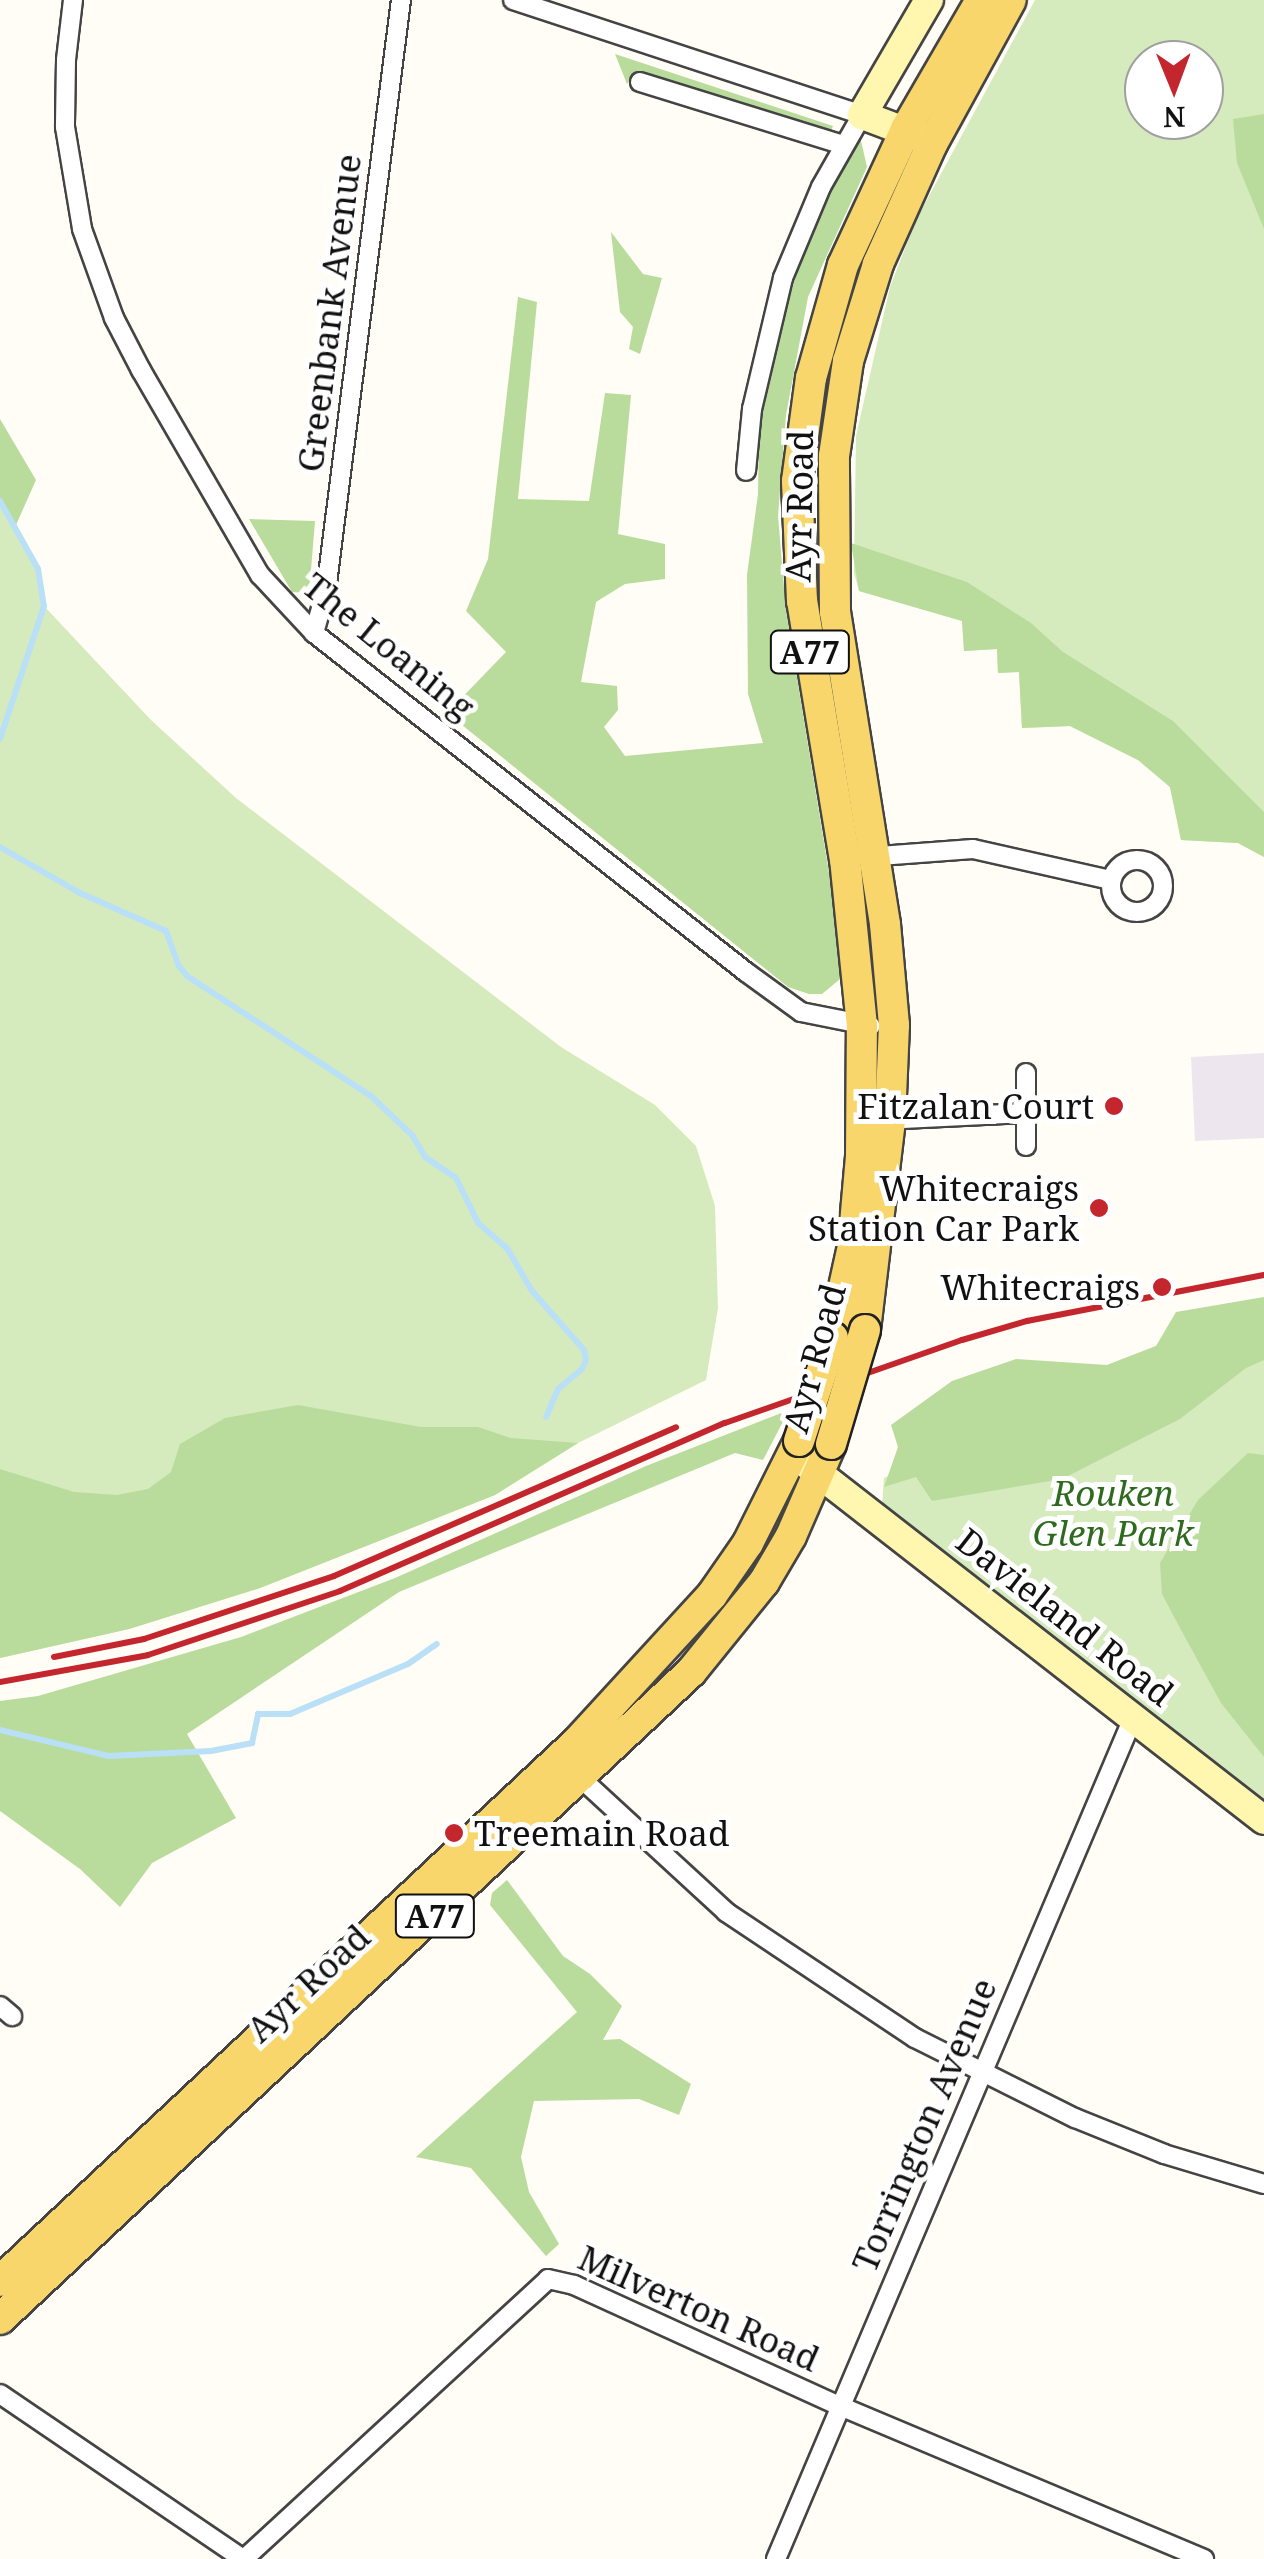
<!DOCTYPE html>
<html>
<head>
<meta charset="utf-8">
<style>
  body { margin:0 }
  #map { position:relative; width:1264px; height:2559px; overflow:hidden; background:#fffdf5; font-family:"Noto Serif",serif }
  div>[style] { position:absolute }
  .industrial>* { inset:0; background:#eee6ef }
  .green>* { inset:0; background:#d5ebbd }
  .forest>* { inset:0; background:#b9dc9c }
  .stream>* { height:6px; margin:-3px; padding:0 3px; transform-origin:3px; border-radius:3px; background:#b9e0f7 }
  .roads { filter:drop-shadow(2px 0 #444) drop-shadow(-2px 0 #444) drop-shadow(0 2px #444) drop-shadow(0 -2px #444) }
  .street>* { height:18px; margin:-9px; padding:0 9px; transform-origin:9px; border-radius:9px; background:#fff }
  .street>.ring { margin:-9px; padding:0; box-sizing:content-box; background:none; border:18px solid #fff; border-radius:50% }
  .secondary>* { height:28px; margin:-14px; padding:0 14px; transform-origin:14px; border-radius:14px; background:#fff6b0 }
  .primary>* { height:30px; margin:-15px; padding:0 15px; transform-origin:15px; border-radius:15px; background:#f9d66b }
  .rail>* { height:6px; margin:-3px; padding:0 3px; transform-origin:3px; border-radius:3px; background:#c4262e }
  .bridges { filter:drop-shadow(2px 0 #222) drop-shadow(-2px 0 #222) drop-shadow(0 2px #222) drop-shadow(0 -2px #222) }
  .primary-bridge>* { height:30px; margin:-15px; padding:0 15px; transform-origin:15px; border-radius:15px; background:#f9d66b }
  .dots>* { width:28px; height:28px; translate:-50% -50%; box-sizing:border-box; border:5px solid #fff; border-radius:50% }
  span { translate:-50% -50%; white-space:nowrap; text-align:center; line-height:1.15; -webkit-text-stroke:10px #fff; paint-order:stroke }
  .shield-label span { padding:2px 8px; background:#fff; border:2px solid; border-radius:8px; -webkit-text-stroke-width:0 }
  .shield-label { font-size:32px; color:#111; font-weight:700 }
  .street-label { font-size:35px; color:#111 }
  .poi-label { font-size:35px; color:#111 }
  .right { translate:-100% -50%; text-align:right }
  .left { translate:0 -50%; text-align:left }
  .park-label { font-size:35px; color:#2f6b1f; font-style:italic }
  .north { position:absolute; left:1124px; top:40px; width:100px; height:100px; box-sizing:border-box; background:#fff; border:2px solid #a0a0a0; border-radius:50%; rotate:179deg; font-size:28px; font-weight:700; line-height:40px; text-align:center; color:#111 }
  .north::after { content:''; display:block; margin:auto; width:35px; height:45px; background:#c4262e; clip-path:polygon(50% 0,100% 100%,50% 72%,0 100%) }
</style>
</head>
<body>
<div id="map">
  <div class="industrial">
    <i style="clip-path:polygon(1264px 1053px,1264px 1138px,1195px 1141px,1191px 1057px)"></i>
  </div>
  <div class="green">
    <i style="clip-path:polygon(evenodd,1035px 0,1264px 0,1264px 857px,1238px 843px,1181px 840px,1170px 787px,1138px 760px,1070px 726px,1022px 728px,1019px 672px,998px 673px,997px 649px,964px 651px,962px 621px,859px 591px,854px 573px,856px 436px,890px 287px,916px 220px,1035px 0,1144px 60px,1204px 60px,1204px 120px,1144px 120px,1144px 60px)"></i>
    <i style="clip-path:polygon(0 501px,38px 569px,44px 606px,151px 720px,236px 798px,561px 1047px,655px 1105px,696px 1146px,715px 1206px,718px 1308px,706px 1380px,578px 1443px,495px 1495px,260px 1588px,129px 1629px,0 1658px)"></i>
    <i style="clip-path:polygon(1264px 1320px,1264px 1820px,881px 1519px,884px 1478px,1107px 1365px,1195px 1331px)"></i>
  </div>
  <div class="forest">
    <i style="clip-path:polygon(615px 54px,833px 126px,829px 136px,635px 75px,627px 84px)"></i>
    <i style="clip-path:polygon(1264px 114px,1264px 229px,1237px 163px,1233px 119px)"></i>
    <i style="clip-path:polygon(859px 132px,867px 167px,808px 297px,786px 415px,778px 516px,786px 611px,843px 958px,840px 979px,822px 994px,809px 994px,788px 987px,447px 713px,506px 652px,466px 611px,488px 559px,518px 297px,537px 302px,518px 499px,589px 501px,605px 393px,631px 395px,618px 534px,665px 544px,665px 579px,625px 584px,596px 602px,581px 682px,617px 686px,618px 710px,604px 727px,625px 756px,763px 743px,748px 694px,747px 575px,758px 494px,759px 426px,774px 346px,807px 241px)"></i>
    <i style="clip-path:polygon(611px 232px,643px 274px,662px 278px,640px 354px,629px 349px,633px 327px,620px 312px)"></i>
    <i style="clip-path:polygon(0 419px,36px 480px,16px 525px,0 501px)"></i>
    <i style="clip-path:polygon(249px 519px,315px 521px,310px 582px,303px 593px,292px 592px)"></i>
    <i style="clip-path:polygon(851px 543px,967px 582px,1031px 623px,1063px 652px,1173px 721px,1264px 812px,1264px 857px,1238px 843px,1181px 840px,1170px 787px,1138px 760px,1070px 726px,1022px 728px,1019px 672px,998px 673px,997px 649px,964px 651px,962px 621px,859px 591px)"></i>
    <i style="clip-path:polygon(1264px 1297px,1264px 1360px,1246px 1368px,1180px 1419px,1062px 1479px,932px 1501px,916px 1477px,884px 1487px,898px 1447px,891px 1425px,952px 1381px,1016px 1359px,1107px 1365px,1156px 1346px,1176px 1312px)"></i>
    <i style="clip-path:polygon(298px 1405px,421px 1427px,478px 1427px,511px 1438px,578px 1443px,495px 1495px,260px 1588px,129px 1629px,0 1658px,0 1469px,74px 1492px,117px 1495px,148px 1489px,171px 1472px,180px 1444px,225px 1418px)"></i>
    <i style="clip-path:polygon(789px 1410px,763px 1460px,735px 1453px,399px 1592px,187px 1734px,236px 1818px,152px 1863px,120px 1907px,80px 1869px,0 1811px,0 1701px,38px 1696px,241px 1637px,395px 1578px,646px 1466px)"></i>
    <i style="clip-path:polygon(1248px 1453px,1264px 1455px,1264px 1757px,1221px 1703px,1180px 1628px,1162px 1594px,1160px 1563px,1198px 1500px)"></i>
    <i style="clip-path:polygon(507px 1880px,563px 1956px,590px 1974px,622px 2006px,603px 2040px,620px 2039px,691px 2084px,679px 2115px,639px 2099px,534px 2101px,521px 2157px,529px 2192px,559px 2244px,546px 2256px,471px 2168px,416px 2157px,577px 2012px,490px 1905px,492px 1893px)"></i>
  </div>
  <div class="stream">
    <i style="left:0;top:501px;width:78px;rotate:60.8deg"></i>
    <i style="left:38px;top:569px;width:37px;rotate:81deg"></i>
    <i style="left:44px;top:606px;width:140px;rotate:108.3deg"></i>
    <i style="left:0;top:847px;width:92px;rotate:29.9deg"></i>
    <i style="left:80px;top:893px;width:94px;rotate:23.8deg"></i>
    <i style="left:166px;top:931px;width:37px;rotate:70deg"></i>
    <i style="left:179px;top:966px;width:13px;rotate:51deg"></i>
    <i style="left:187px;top:976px;width:220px;rotate:33.1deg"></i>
    <i style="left:371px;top:1096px;width:57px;rotate:43.6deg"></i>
    <i style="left:412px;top:1135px;width:26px;rotate:59deg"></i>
    <i style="left:425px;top:1157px;width:37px;rotate:34deg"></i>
    <i style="left:456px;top:1178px;width:50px;rotate:63.9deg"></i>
    <i style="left:478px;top:1223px;width:38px;rotate:41deg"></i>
    <i style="left:507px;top:1248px;width:50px;rotate:59.8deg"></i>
    <i style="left:532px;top:1291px;width:79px;rotate:48.6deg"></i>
    <i style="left:584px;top:1350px;width:10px;rotate:79deg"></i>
    <i style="left:586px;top:1360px;width:10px;rotate:114deg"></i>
    <i style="left:582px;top:1369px;width:31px;rotate:140deg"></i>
    <i style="left:558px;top:1389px;width:30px;rotate:113deg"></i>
    <i style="left:0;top:1730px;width:111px;rotate:13.5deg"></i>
    <i style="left:108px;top:1756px;width:103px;rotate:-2.8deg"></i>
    <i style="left:211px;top:1751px;width:42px;rotate:-11deg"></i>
    <i style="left:252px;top:1743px;width:30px;rotate:-78deg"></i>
    <i style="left:258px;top:1714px;width:32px"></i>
    <i style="left:290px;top:1714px;width:128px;rotate:-23deg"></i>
    <i style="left:408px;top:1664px;width:35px;rotate:-35deg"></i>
  </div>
  <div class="roads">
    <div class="street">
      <i style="left:73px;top:0;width:60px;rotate:96.7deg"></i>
      <i style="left:66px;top:60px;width:67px;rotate:90.9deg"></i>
      <i style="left:65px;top:127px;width:103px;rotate:80.5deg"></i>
      <i style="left:82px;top:229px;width:95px;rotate:70.2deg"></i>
      <i style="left:114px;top:318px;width:59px;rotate:62.6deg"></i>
      <i style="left:141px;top:370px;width:237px;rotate:59.9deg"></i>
      <i style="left:260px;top:575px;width:79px;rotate:47deg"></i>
      <i style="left:314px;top:633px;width:549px;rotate:38.12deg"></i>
      <i style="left:746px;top:972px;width:68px;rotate:36deg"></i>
      <i style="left:801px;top:1012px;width:71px;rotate:11.3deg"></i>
      <i style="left:513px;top:0;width:367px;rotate:18.2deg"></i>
      <i style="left:862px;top:115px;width:83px;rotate:119.7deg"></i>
      <i style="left:821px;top:187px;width:99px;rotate:112.7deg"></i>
      <i style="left:783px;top:278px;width:135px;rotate:103.3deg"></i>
      <i style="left:752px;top:409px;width:62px;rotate:95.5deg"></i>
      <i style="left:640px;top:82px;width:213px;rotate:17.2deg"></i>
      <i style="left:314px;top:633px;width:44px;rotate:-74.1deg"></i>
      <i style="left:326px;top:591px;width:596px;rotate:-82.77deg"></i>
      <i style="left:866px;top:857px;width:107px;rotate:-4.3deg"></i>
      <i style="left:973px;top:849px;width:141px;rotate:12.7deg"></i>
      <i class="ring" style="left:1111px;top:860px;width:34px;height:34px"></i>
      <i style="left:1026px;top:1073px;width:73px;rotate:90deg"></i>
      <i style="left:882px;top:1120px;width:144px;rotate:-2.8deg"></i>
      <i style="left:574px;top:1772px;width:207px;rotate:42.6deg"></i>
      <i style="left:726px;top:1912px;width:227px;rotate:33.7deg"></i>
      <i style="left:915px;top:2038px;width:179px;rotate:26.6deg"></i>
      <i style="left:1075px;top:2118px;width:96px;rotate:22deg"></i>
      <i style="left:1164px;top:2154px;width:104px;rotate:16.7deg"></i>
      <i style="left:0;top:2006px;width:16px;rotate:40deg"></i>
      <i style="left:0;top:2394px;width:294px;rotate:34.2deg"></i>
      <i style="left:244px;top:2559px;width:413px;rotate:-42.6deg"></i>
      <i style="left:548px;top:2279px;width:27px;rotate:13deg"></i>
      <i style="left:574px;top:2285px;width:292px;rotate:24.5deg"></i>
      <i style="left:840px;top:2406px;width:395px;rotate:22.8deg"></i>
      <i style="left:776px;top:2559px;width:914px;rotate:-67deg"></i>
    </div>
    <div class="secondary">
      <i style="left:923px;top:138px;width:65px;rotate:-159.3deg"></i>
      <i style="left:862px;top:115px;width:133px;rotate:-59.8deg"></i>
      <i style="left:800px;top:1459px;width:588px;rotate:37.88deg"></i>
    </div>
    <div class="primary">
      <i style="left:865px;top:1330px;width:211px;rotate:-83.2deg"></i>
      <i style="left:890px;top:1120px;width:95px;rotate:-87.6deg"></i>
      <i style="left:894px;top:1025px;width:101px;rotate:-95.1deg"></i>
      <i style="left:885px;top:924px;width:316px;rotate:-99.1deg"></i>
      <i style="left:835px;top:612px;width:156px;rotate:-90.4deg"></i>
      <i style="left:834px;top:456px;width:96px;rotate:-81.6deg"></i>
      <i style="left:848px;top:361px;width:102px;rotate:-72.8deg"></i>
      <i style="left:878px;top:264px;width:132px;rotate:-65.8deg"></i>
      <i style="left:932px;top:144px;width:164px;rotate:-61.3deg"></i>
      <i style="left:833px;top:1337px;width:93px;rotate:-77.6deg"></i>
      <i style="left:853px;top:1246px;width:90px;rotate:-84.9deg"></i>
      <i style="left:861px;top:1156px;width:130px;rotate:-89.6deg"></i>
      <i style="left:862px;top:1026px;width:167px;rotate:-95.8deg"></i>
      <i style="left:845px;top:860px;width:263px;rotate:-99.4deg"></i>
      <i style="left:802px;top:601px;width:120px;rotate:-92.4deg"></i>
      <i style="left:797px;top:481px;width:104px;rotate:-82.3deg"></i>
      <i style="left:811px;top:378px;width:117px;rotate:-74.2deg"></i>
      <i style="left:843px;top:265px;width:150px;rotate:-65.1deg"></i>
      <i style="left:906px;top:129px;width:149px;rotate:-59.8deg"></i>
      <i style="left:0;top:2281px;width:788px;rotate:-43.05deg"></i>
      <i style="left:576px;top:1743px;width:201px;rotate:-47.4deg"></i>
      <i style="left:712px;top:1595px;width:63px;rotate:-55.3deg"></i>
      <i style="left:748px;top:1543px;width:114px;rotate:-63.4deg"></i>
      <i style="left:0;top:2319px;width:947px;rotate:-43.12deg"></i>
      <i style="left:691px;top:1672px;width:116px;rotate:-51deg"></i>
      <i style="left:764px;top:1582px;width:53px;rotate:-59.6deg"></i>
      <i style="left:791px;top:1536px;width:100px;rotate:-66.5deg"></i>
    </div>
  </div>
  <div class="rail">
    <i style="left:54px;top:1657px;width:92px;rotate:-11.3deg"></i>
    <i style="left:144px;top:1639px;width:200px;rotate:-18.3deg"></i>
    <i style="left:334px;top:1576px;width:373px;rotate:-23.5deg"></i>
    <i style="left:0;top:1682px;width:150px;rotate:-10.3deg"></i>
    <i style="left:148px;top:1655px;width:202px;rotate:-18.4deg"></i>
    <i style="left:340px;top:1591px;width:420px;rotate:-23.6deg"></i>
    <i style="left:725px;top:1423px;width:251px;rotate:-19.3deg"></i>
    <i style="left:962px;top:1340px;width:68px;rotate:-16.3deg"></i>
    <i style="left:1027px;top:1321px;width:241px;rotate:-11deg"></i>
  </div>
  <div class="bridges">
    <div class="primary-bridge">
      <i style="left:799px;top:1441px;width:109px;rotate:-71.9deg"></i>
      <i style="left:831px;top:1444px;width:119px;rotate:-73.4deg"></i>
    </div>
  </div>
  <div class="dots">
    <i style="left:1114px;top:1106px;background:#c4262e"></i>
    <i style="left:1099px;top:1208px;background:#c4262e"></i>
    <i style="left:1162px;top:1287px;background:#c4262e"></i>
    <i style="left:454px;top:1833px;background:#c4262e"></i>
  </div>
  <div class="shield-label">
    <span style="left:810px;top:652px">A77</span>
    <span style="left:435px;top:1916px">A77</span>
  </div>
  <div class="street-label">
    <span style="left:329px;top:313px;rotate:-83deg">Greenbank Avenue</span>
    <span style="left:799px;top:506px;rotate:-89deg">Ayr Road</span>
    <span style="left:389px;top:646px;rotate:39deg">The Loaning</span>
    <span style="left:814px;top:1358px;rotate:-75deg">Ayr Road</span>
    <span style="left:1065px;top:1617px;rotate:38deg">Davieland Road</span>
    <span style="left:308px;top:1983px;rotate:-43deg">Ayr Road</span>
    <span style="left:924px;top:2125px;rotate:-67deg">Torrington Avenue</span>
    <span style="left:699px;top:2308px;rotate:24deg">Milverton Road</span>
  </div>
  <div class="poi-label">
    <span class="right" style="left:1094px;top:1106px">Fitzalan Court</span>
    <span class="right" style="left:1079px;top:1208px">Whitecraigs<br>Station Car Park</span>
    <span class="right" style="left:1140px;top:1287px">Whitecraigs</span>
    <span class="left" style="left:474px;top:1833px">Treemain Road</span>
  </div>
  <div class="park-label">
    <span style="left:1113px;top:1513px">Rouken<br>Glen Park</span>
  </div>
  <div class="north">N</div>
</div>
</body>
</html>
